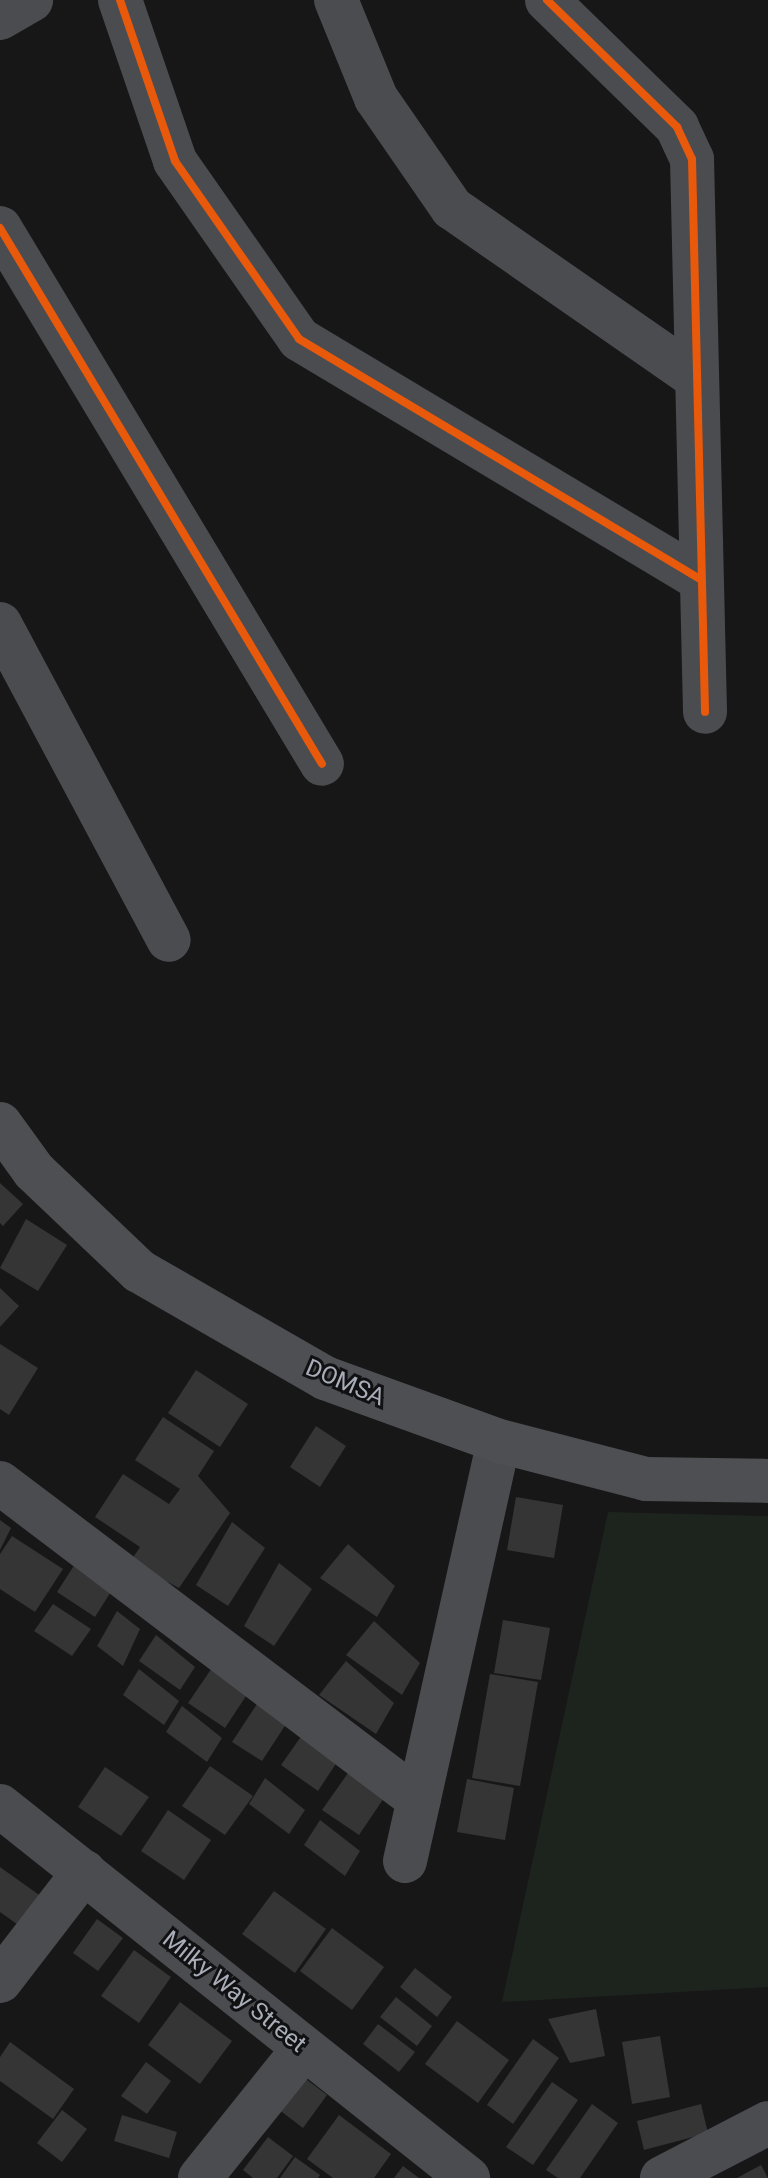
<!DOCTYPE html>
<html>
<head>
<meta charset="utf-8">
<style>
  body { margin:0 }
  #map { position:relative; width:768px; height:2178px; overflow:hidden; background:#171717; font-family:Roboto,sans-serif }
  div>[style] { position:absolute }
  .green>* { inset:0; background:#1d241e }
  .building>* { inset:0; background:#353536 }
  .minor>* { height:44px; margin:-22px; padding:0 22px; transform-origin:22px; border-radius:22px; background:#4b4c50 }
  .major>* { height:44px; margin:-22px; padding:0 22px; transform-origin:22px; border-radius:22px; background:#4d4f52 }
  .cycleway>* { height:8px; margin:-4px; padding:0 4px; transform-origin:4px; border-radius:4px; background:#e8590c }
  span { translate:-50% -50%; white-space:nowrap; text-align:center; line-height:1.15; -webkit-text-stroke:6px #111113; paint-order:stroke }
  .street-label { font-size:24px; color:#a8adb8 }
</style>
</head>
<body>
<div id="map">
  <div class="green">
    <i style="clip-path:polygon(608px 1512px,768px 1516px,768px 1987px,502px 2002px)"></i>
  </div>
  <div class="building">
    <i style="clip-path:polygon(0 1183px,23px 1204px,3px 1226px,0 1223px)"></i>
    <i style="clip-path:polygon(26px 1219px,67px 1245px,38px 1291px,0 1268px)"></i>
    <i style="clip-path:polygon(0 1288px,19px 1306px,0 1327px)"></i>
    <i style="clip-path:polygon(0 1344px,38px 1368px,9px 1415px,0 1409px)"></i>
    <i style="clip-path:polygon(196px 1370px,248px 1404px,220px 1447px,168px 1413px)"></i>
    <i style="clip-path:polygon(163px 1417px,214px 1451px,198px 1476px,230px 1513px,179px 1588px,130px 1562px,140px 1547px,95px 1517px,123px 1474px,169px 1504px,180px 1489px,135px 1460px)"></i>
    <i style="clip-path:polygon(316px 1426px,346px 1446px,320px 1487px,290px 1467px)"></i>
    <i style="clip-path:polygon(516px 1497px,563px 1505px,554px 1558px,507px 1550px)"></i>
    <i style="clip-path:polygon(0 1520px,11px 1528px,0 1550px)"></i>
    <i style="clip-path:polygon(232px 1522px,265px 1548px,228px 1606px,196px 1585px)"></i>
    <i style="clip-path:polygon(12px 1536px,63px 1569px,35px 1612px,0 1589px,0 1554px)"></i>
    <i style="clip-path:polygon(348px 1544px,395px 1586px,377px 1617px,320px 1578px)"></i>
    <i style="clip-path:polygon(279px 1563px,312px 1589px,274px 1646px,244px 1626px)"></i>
    <i style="clip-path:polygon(75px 1564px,112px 1590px,95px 1617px,57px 1592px)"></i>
    <i style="clip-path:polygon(53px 1604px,91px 1629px,72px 1656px,34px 1631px)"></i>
    <i style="clip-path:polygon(117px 1611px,140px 1629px,123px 1666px,97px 1646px)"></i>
    <i style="clip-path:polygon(503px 1620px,550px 1628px,541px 1680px,494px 1673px)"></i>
    <i style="clip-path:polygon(374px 1621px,420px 1663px,402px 1695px,346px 1655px)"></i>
    <i style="clip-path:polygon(156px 1635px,195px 1667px,180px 1690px,139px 1661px)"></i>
    <i style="clip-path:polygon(346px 1661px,394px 1703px,376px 1734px,319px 1695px)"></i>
    <i style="clip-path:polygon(214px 1665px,250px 1690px,225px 1728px,188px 1703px)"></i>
    <i style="clip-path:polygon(139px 1669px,179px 1701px,164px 1725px,123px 1695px)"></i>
    <i style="clip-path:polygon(490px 1674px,538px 1682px,520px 1786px,472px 1778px)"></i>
    <i style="clip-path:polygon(259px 1701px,288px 1721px,262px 1761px,232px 1742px)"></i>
    <i style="clip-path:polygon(182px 1706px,222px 1738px,207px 1762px,166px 1732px)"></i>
    <i style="clip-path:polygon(307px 1728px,343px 1753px,318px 1791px,281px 1765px)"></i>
    <i style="clip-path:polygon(210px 1766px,253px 1796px,225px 1835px,182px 1806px)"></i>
    <i style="clip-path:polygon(105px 1767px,149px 1797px,121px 1836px,78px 1807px)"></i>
    <i style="clip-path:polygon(348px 1773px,384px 1798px,359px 1835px,322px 1810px)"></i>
    <i style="clip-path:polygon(265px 1778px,305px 1810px,289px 1834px,249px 1804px)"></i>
    <i style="clip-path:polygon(467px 1779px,514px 1788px,505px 1840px,457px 1832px)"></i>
    <i style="clip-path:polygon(168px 1810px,211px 1840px,184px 1880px,141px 1851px)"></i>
    <i style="clip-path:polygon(320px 1820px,360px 1851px,345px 1876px,304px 1845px)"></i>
    <i style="clip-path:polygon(0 1867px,56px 1907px,35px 1937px,0 1912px)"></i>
    <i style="clip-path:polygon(274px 1891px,326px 1929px,295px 1973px,242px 1934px)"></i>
    <i style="clip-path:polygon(97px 1919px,123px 1938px,98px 1971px,73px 1953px)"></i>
    <i style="clip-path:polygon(332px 1928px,384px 1967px,352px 2010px,300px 1971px)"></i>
    <i style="clip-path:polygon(134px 1950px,171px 1977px,139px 2023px,101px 1996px)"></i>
    <i style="clip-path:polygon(415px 1968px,452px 1997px,437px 2017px,400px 1987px)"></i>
    <i style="clip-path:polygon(396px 1997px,432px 2026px,417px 2046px,380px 2017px)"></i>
    <i style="clip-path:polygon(180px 2002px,232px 2041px,200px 2084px,148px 2045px)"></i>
    <i style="clip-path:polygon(596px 2009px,605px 2056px,570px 2063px,548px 2019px)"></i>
    <i style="clip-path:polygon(457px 2021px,509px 2060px,478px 2103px,425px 2064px)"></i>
    <i style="clip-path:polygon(378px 2024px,415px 2052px,399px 2072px,363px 2044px)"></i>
    <i style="clip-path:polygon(660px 2036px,670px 2097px,632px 2104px,622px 2042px)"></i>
    <i style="clip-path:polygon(533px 2039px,559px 2058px,513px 2124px,487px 2105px)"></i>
    <i style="clip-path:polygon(10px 2042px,74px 2089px,53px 2119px,0 2081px,0 2057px)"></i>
    <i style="clip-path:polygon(146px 2062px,171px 2081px,147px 2114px,121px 2096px)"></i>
    <i style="clip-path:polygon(302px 2076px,327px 2095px,303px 2128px,278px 2109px)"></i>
    <i style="clip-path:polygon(552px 2082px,578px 2100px,533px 2165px,506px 2147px)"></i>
    <i style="clip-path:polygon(592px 2104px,618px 2123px,580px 2178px,558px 2178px,546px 2170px)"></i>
    <i style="clip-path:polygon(701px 2104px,708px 2133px,644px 2150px,637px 2121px)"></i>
    <i style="clip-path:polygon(62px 2110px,87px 2129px,62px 2162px,37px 2143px)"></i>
    <i style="clip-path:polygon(122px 2115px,177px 2132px,169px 2158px,114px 2141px)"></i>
    <i style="clip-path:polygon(339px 2115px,391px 2154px,374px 2178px,333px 2178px,307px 2159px)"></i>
    <i style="clip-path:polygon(268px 2137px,293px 2156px,277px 2178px,253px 2178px,243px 2170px)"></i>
    <i style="clip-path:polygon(295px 2157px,320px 2175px,318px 2178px,280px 2178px)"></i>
    <i style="clip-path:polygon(761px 2165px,768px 2178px,737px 2178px)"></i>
    <i style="clip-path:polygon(403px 2166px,419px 2178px,394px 2178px)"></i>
  </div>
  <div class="minor">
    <i style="left:120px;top:0;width:170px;rotate:71.1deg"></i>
    <i style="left:175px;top:161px;width:217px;rotate:55.1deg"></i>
    <i style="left:299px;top:339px;width:467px;rotate:30.9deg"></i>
    <i style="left:336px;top:0;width:106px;rotate:67.8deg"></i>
    <i style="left:376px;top:98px;width:134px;rotate:55.4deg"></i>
    <i style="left:452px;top:208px;width:295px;rotate:34.8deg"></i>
    <i style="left:547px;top:0;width:182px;rotate:44.3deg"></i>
    <i style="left:677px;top:127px;width:35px;rotate:65deg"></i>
    <i style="left:692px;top:159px;width:553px;rotate:88.65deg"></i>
    <i style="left:0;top:18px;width:36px;rotate:-30deg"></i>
    <i style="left:0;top:228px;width:625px;rotate:59deg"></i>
    <i style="left:0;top:624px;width:358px;rotate:61.9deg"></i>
    <i style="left:0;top:1483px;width:525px;rotate:37.11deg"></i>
    <i style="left:0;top:1806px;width:598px;rotate:38.48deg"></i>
    <i style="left:405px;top:1861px;width:430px;rotate:-77.4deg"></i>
    <i style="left:0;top:1981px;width:138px;rotate:-52.4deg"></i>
    <i style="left:200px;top:2178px;width:166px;rotate:-51.3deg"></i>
    <i style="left:662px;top:2178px;width:119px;rotate:-27.4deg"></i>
  </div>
  <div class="major">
    <i style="left:0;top:1124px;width:58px;rotate:54.1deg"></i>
    <i style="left:34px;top:1171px;width:145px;rotate:43.6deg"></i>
    <i style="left:139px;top:1271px;width:215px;rotate:29.9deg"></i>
    <i style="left:325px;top:1378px;width:185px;rotate:19.9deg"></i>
    <i style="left:499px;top:1441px;width:152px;rotate:14.5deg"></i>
    <i style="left:646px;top:1479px;width:122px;rotate:0.9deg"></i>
  </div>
  <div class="cycleway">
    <i style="left:120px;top:0;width:170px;rotate:71.1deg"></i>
    <i style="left:175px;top:161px;width:217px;rotate:55.1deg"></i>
    <i style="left:299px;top:339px;width:467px;rotate:30.9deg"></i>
    <i style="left:547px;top:0;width:182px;rotate:44.3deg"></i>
    <i style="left:677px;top:127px;width:35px;rotate:65deg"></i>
    <i style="left:692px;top:159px;width:553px;rotate:88.65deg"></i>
    <i style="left:0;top:228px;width:625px;rotate:59deg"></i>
  </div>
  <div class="street-label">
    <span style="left:345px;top:1383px;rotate:23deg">DOMSA</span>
    <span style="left:234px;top:1992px;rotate:39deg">Milky Way Street</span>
  </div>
</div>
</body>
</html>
